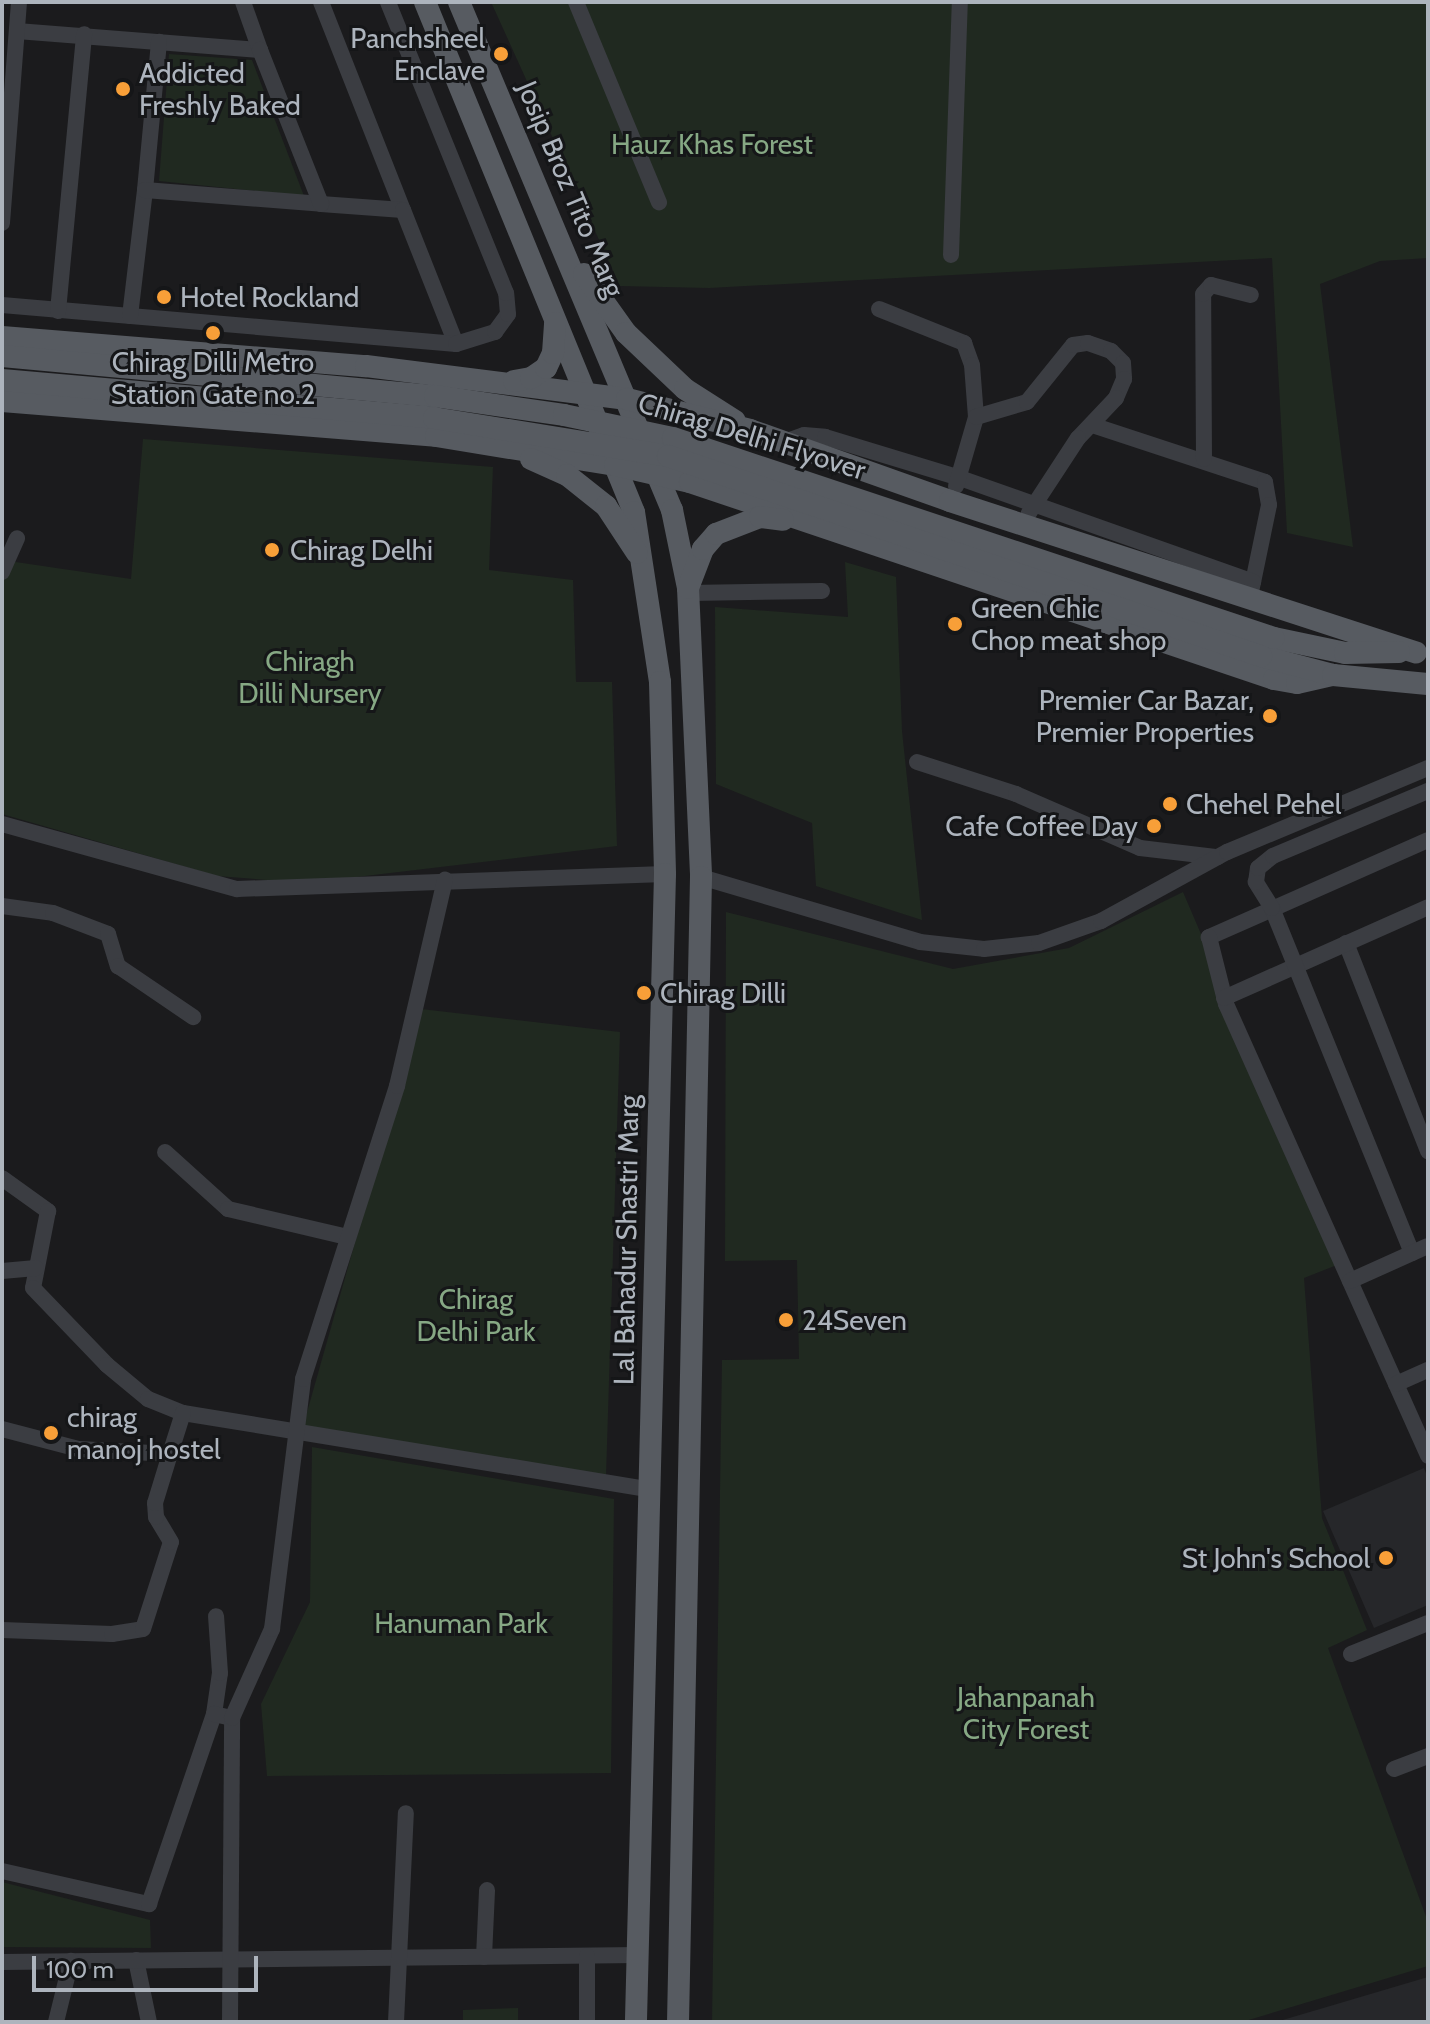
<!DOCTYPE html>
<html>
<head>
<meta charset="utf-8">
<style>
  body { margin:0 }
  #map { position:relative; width:1430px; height:2024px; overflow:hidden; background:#1b1b1d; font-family:Cabin,sans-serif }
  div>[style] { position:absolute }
  .built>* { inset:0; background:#26272a }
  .green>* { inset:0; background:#202920 }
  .minor>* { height:16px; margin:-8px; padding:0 8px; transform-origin:8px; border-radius:8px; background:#3b3d42 }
  .major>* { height:22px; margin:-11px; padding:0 11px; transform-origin:11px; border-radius:11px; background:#575b61 }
  .major-bridge>* { height:22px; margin:-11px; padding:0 11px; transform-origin:11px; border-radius:11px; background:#575b61 }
  .dots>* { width:22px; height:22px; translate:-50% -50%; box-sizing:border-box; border:4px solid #151618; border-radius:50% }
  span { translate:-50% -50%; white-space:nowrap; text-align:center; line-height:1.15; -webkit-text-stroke:6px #151618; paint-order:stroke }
  .poi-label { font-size:28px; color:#adb4bd }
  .right { translate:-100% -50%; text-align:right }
  .left { translate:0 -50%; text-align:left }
  .park-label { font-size:28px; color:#86a884 }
  .street-label { font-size:28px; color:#adb4bd }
  .frame { position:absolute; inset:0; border:4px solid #adb4bd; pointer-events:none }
  .scale { position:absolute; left:32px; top:1956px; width:226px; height:36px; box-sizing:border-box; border:4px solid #adb4bd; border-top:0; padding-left:10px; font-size:24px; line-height:28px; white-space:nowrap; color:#adb4bd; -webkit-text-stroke:6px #151618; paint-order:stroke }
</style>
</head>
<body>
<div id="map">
  <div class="built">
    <i style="clip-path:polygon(1424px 1468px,1428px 1479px,1428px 1605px,1374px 1628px,1323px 1511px)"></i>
    <i style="clip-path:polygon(1428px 1977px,1428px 2022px,1276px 2022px)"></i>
  </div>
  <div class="green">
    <i style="clip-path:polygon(491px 2px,1428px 2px,1428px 258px,1380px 261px,1320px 284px,1353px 547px,1287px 533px,1272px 258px,709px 288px,620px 286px)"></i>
    <i style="clip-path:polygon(169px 54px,252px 60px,304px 196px,159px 181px)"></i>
    <i style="clip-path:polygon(143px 439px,493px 467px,489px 570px,573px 580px,576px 682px,612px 682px,617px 846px,306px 883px,217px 876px,2px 814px,2px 560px,131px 579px)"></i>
    <i style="clip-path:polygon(845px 562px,896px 577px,902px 731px,922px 920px,816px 886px,812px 823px,716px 784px,715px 607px,848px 617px)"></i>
    <i style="clip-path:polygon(1183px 892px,1342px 1263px,1304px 1278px,1322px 1518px,1367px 1630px,1328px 1648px,1428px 1922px,1428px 1966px,1242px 2022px,712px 2022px,722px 1360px,799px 1359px,797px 1260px,725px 1261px,726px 912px,953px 969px,1069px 948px)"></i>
    <i style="clip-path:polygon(421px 1009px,620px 1032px,606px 1476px,302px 1430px)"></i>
    <i style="clip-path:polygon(312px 1447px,614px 1499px,611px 1773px,267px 1776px,261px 1704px,310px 1602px)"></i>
    <i style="clip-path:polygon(2px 1882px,150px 1920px,151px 1948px,2px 1947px)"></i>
    <i style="clip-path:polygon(518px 2008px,518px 2022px,463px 2022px,463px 2010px)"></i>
  </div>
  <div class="minor">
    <i style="left:321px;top:2px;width:224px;rotate:68.5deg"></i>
    <i style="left:576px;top:2px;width:217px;rotate:67.5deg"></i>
    <i style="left:17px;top:31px;width:244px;rotate:4.5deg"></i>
    <i style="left:260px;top:50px;width:51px;rotate:-109.5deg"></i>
    <i style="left:145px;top:190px;width:149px;rotate:-84.6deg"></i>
    <i style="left:321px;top:204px;width:82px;rotate:4.2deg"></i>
    <i style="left:403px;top:210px;width:144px;rotate:68.4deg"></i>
    <i style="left:2px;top:223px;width:222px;rotate:-85.6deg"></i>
    <i style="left:951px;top:255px;width:253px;rotate:-88deg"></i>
    <i style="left:2px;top:305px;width:456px;rotate:4.9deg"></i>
    <i style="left:456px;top:344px;width:41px;rotate:-17.1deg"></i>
    <i style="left:495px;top:332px;width:22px;rotate:-54deg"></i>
    <i style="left:508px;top:314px;width:21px;rotate:-95deg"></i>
    <i style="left:506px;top:293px;width:314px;rotate:-112.1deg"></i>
    <i style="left:879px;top:309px;width:92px;rotate:21.8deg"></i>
    <i style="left:964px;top:343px;width:23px;rotate:70deg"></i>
    <i style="left:972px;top:365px;width:52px;rotate:85.6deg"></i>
    <i style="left:58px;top:311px;width:278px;rotate:-84.6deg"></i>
    <i style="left:130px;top:316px;width:127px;rotate:-83.2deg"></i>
    <i style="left:145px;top:190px;width:177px;rotate:4.5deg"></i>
    <i style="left:321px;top:204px;width:166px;rotate:-111.6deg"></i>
    <i style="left:1092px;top:425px;width:182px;rotate:18.2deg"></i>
    <i style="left:1265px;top:482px;width:23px;rotate:80deg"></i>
    <i style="left:1269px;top:505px;width:89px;rotate:101.7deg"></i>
    <i style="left:784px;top:442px;width:21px;rotate:-19deg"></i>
    <i style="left:804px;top:435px;width:21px;rotate:5deg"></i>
    <i style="left:825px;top:437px;width:141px;rotate:16.9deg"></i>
    <i style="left:960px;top:478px;width:311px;rotate:19.5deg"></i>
    <i style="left:1204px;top:459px;width:165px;rotate:-90.3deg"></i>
    <i style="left:1203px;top:294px;width:12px;rotate:-48deg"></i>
    <i style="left:1211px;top:285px;width:41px;rotate:14deg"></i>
    <i style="left:956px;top:486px;width:72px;rotate:-73.8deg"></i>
    <i style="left:976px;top:417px;width:53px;rotate:-16.4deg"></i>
    <i style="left:1027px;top:402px;width:73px;rotate:-51.1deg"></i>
    <i style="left:1073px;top:345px;width:15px;rotate:-8deg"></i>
    <i style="left:1088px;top:343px;width:24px;rotate:19deg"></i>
    <i style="left:1111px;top:351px;width:17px;rotate:45deg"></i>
    <i style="left:1123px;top:363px;width:16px;rotate:86deg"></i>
    <i style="left:1124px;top:379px;width:21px;rotate:113deg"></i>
    <i style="left:1116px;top:398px;width:55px;rotate:133.5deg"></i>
    <i style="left:1078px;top:438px;width:90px;rotate:123.2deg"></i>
    <i style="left:2px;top:572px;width:37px;rotate:-66deg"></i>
    <i style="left:689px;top:593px;width:133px;rotate:-0.9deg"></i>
    <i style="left:917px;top:762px;width:104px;rotate:17.9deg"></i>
    <i style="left:1016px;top:794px;width:135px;rotate:23.5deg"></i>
    <i style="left:1140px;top:848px;width:78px;rotate:6.7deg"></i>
    <i style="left:2px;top:824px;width:244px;rotate:15.5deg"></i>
    <i style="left:237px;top:889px;width:428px;rotate:-2deg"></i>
    <i style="left:1428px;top:840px;width:240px;rotate:156.1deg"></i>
    <i style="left:1209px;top:937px;width:69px;rotate:75.8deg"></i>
    <i style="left:1226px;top:1004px;width:495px;rotate:65.9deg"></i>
    <i style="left:701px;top:877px;width:228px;rotate:16.5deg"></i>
    <i style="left:920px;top:942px;width:64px;rotate:6.2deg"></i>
    <i style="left:984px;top:949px;width:55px;rotate:-6.2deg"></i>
    <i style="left:1039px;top:943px;width:66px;rotate:-19.5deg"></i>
    <i style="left:1101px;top:921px;width:144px;rotate:-28.7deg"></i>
    <i style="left:1227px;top:852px;width:218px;rotate:-22.7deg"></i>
    <i style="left:2px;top:906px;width:51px;rotate:7.8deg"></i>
    <i style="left:53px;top:913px;width:59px;rotate:20.9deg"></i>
    <i style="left:108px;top:934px;width:34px;rotate:73deg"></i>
    <i style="left:118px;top:966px;width:91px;rotate:34.2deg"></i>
    <i style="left:1346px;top:943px;width:224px;rotate:68.5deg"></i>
    <i style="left:1224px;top:998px;width:223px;rotate:-24deg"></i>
    <i style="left:165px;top:1152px;width:85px;rotate:42.1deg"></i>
    <i style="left:228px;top:1209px;width:122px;rotate:13.2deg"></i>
    <i style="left:2px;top:1178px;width:57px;rotate:35.7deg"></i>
    <i style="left:48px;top:1211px;width:78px;rotate:101deg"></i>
    <i style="left:33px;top:1288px;width:107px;rotate:46.1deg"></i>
    <i style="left:107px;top:1365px;width:53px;rotate:39.7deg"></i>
    <i style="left:148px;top:1399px;width:38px;rotate:22deg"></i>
    <i style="left:183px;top:1413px;width:472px;rotate:9.3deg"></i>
    <i style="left:1412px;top:1253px;width:372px;rotate:-112.1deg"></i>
    <i style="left:1272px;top:908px;width:31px;rotate:-122deg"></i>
    <i style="left:1256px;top:882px;width:14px;rotate:-82deg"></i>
    <i style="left:1258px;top:868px;width:19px;rotate:-39deg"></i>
    <i style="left:1273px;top:856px;width:168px;rotate:-22.8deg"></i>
    <i style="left:2px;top:1271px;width:34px;rotate:-5deg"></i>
    <i style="left:1350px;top:1281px;width:85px;rotate:-24.2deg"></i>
    <i style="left:1396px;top:1384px;width:35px;rotate:-24deg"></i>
    <i style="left:2px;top:1429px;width:80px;rotate:14.6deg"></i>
    <i style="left:79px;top:1449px;width:91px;rotate:3.1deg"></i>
    <i style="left:170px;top:1454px;width:43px;rotate:-72.4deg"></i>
    <i style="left:2px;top:1630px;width:110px;rotate:2.1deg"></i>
    <i style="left:112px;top:1634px;width:31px;rotate:-9deg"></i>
    <i style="left:143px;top:1629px;width:91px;rotate:-72.2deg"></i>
    <i style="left:171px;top:1542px;width:29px;rotate:-121deg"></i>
    <i style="left:156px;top:1517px;width:14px;rotate:-94deg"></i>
    <i style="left:155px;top:1503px;width:51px;rotate:-73deg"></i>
    <i style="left:1351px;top:1654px;width:83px;rotate:-21.9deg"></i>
    <i style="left:214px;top:1714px;width:41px;rotate:-81.7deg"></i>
    <i style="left:220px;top:1673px;width:57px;rotate:-94deg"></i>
    <i style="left:1394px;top:1769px;width:36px;rotate:-21deg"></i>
    <i style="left:2px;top:1871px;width:151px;rotate:12.7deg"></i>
    <i style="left:149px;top:1904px;width:201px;rotate:-71.1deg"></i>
    <i style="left:214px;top:1714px;width:18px;rotate:13deg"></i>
    <i style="left:484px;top:1957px;width:67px;rotate:-87.4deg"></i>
    <i style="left:136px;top:1960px;width:63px;rotate:78.2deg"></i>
    <i style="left:2px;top:1962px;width:636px;rotate:-0.63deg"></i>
    <i style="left:56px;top:2022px;width:63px;rotate:-76.2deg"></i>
    <i style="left:230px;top:2022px;width:304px;rotate:-89.6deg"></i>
    <i style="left:232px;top:1718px;width:98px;rotate:-65.8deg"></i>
    <i style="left:272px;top:1629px;width:252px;rotate:-82.9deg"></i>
    <i style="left:303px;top:1379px;width:308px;rotate:-72.2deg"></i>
    <i style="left:397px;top:1086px;width:212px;rotate:-76.9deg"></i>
    <i style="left:396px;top:2022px;width:209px;rotate:-87.3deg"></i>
    <i style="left:587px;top:2022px;width:66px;rotate:-90deg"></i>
  </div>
  <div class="major">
    <i style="left:425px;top:2px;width:551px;rotate:67.72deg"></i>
    <i style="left:634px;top:512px;width:172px;rotate:81.3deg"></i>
    <i style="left:660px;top:682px;width:192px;rotate:88.5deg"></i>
    <i style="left:665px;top:874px;width:1148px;rotate:91.45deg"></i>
    <i style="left:459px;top:2px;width:551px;rotate:67.25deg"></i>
    <i style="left:672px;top:510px;width:80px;rotate:78.4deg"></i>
    <i style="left:688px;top:588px;width:289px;rotate:87.4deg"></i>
    <i style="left:701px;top:877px;width:1145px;rotate:91.15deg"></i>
    <i style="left:584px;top:274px;width:72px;rotate:54.6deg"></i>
    <i style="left:626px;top:333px;width:81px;rotate:43.5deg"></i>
    <i style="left:685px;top:389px;width:59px;rotate:32.6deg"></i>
    <i style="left:2px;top:337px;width:365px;rotate:4.6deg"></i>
    <i style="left:366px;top:366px;width:263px;rotate:7.2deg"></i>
    <i style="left:627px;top:399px;width:127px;rotate:14.1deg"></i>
    <i style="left:750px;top:430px;width:212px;rotate:19.5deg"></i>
    <i style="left:950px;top:501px;width:490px;rotate:18deg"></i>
    <i style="left:514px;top:381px;width:17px;rotate:-10deg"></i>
    <i style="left:531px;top:378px;width:18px;rotate:-34deg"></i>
    <i style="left:546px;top:368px;width:17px;rotate:-65deg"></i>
    <i style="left:553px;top:353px;width:30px;rotate:-86deg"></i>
    <i style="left:2px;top:401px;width:435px;rotate:4.6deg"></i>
    <i style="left:436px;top:436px;width:181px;rotate:9.2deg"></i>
    <i style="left:615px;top:465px;width:77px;rotate:12.8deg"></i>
    <i style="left:690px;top:482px;width:616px;rotate:18.64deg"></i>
    <i style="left:1274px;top:679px;width:23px;rotate:10deg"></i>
    <i style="left:1297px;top:683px;width:37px;rotate:-13deg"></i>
    <i style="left:531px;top:459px;width:39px;rotate:24deg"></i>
    <i style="left:567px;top:475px;width:50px;rotate:38.5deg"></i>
    <i style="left:606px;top:506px;width:56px;rotate:56.6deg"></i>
    <i style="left:688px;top:588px;width:42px;rotate:-69deg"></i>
    <i style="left:703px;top:549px;width:20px;rotate:-49deg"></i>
    <i style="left:716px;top:534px;width:47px;rotate:-21.1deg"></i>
    <i style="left:760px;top:517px;width:23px;rotate:7deg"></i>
    <i style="left:1274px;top:638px;width:73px;rotate:11.9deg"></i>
    <i style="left:1345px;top:653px;width:54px;rotate:-1.1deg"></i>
    <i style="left:1261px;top:656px;width:74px;rotate:14.8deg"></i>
    <i style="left:1333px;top:675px;width:95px;rotate:5.4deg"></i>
  </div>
  <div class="major-bridge">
    <i style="left:2px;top:356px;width:435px;rotate:5.3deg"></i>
    <i style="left:435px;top:396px;width:130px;rotate:8.4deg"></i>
    <i style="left:564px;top:415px;width:111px;rotate:11.9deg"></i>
    <i style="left:673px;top:438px;width:633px;rotate:18.41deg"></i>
    <i style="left:2px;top:380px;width:434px;rotate:5deg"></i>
    <i style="left:434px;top:418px;width:237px;rotate:9.2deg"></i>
    <i style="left:668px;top:456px;width:626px;rotate:18.64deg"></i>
  </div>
  <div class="dots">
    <i style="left:501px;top:54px;background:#f89f38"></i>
    <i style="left:123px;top:89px;background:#f89f38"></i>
    <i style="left:164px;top:297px;background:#f89f38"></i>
    <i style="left:213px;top:333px;background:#f89f38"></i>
    <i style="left:272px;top:550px;background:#f89f38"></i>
    <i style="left:955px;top:624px;background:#f89f38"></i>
    <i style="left:1270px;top:716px;background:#f89f38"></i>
    <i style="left:1170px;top:804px;background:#f89f38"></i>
    <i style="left:1154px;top:826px;background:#f89f38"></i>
    <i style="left:644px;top:993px;background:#f89f38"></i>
    <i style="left:786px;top:1320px;background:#f89f38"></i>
    <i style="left:51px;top:1433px;background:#f89f38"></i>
    <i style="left:1386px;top:1558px;background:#f89f38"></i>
  </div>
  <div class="poi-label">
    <span class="right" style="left:485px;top:54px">Panchsheel<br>Enclave</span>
    <span class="left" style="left:139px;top:89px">Addicted<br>Freshly Baked</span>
    <span class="left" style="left:180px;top:297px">Hotel Rockland</span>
    <span style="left:213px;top:378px">Chirag Dilli Metro<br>Station Gate no.2</span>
    <span class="left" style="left:290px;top:550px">Chirag Delhi</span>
    <span class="left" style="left:971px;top:624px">Green Chic<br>Chop meat shop</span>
    <span class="right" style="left:1254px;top:716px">Premier Car Bazar,<br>Premier Properties</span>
    <span class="left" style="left:1186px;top:804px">Chehel Pehel</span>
    <span class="right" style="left:1138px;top:826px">Cafe Coffee Day</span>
    <span class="left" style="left:660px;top:993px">Chirag Dilli</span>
    <span class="left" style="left:802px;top:1320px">24Seven</span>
    <span class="left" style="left:67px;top:1433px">chirag<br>manoj hostel</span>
    <span class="right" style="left:1370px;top:1558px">St John's School</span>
  </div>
  <div class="park-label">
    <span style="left:712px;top:144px">Hauz Khas Forest</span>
    <span style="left:310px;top:677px">Chiragh<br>Dilli Nursery</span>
    <span style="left:476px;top:1315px">Chirag<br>Delhi Park</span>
    <span style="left:461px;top:1623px">Hanuman Park</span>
    <span style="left:1026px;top:1713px">Jahanpanah<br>City Forest</span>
  </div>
  <div class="street-label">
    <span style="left:571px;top:189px;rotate:67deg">Josip Broz Tito Marg</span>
    <span style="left:752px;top:436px;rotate:17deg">Chirag Delhi Flyover</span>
    <span style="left:626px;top:1240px;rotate:-89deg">Lal Bahadur Shastri Marg</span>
  </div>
  <div class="frame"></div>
  <div class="scale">100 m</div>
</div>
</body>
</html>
